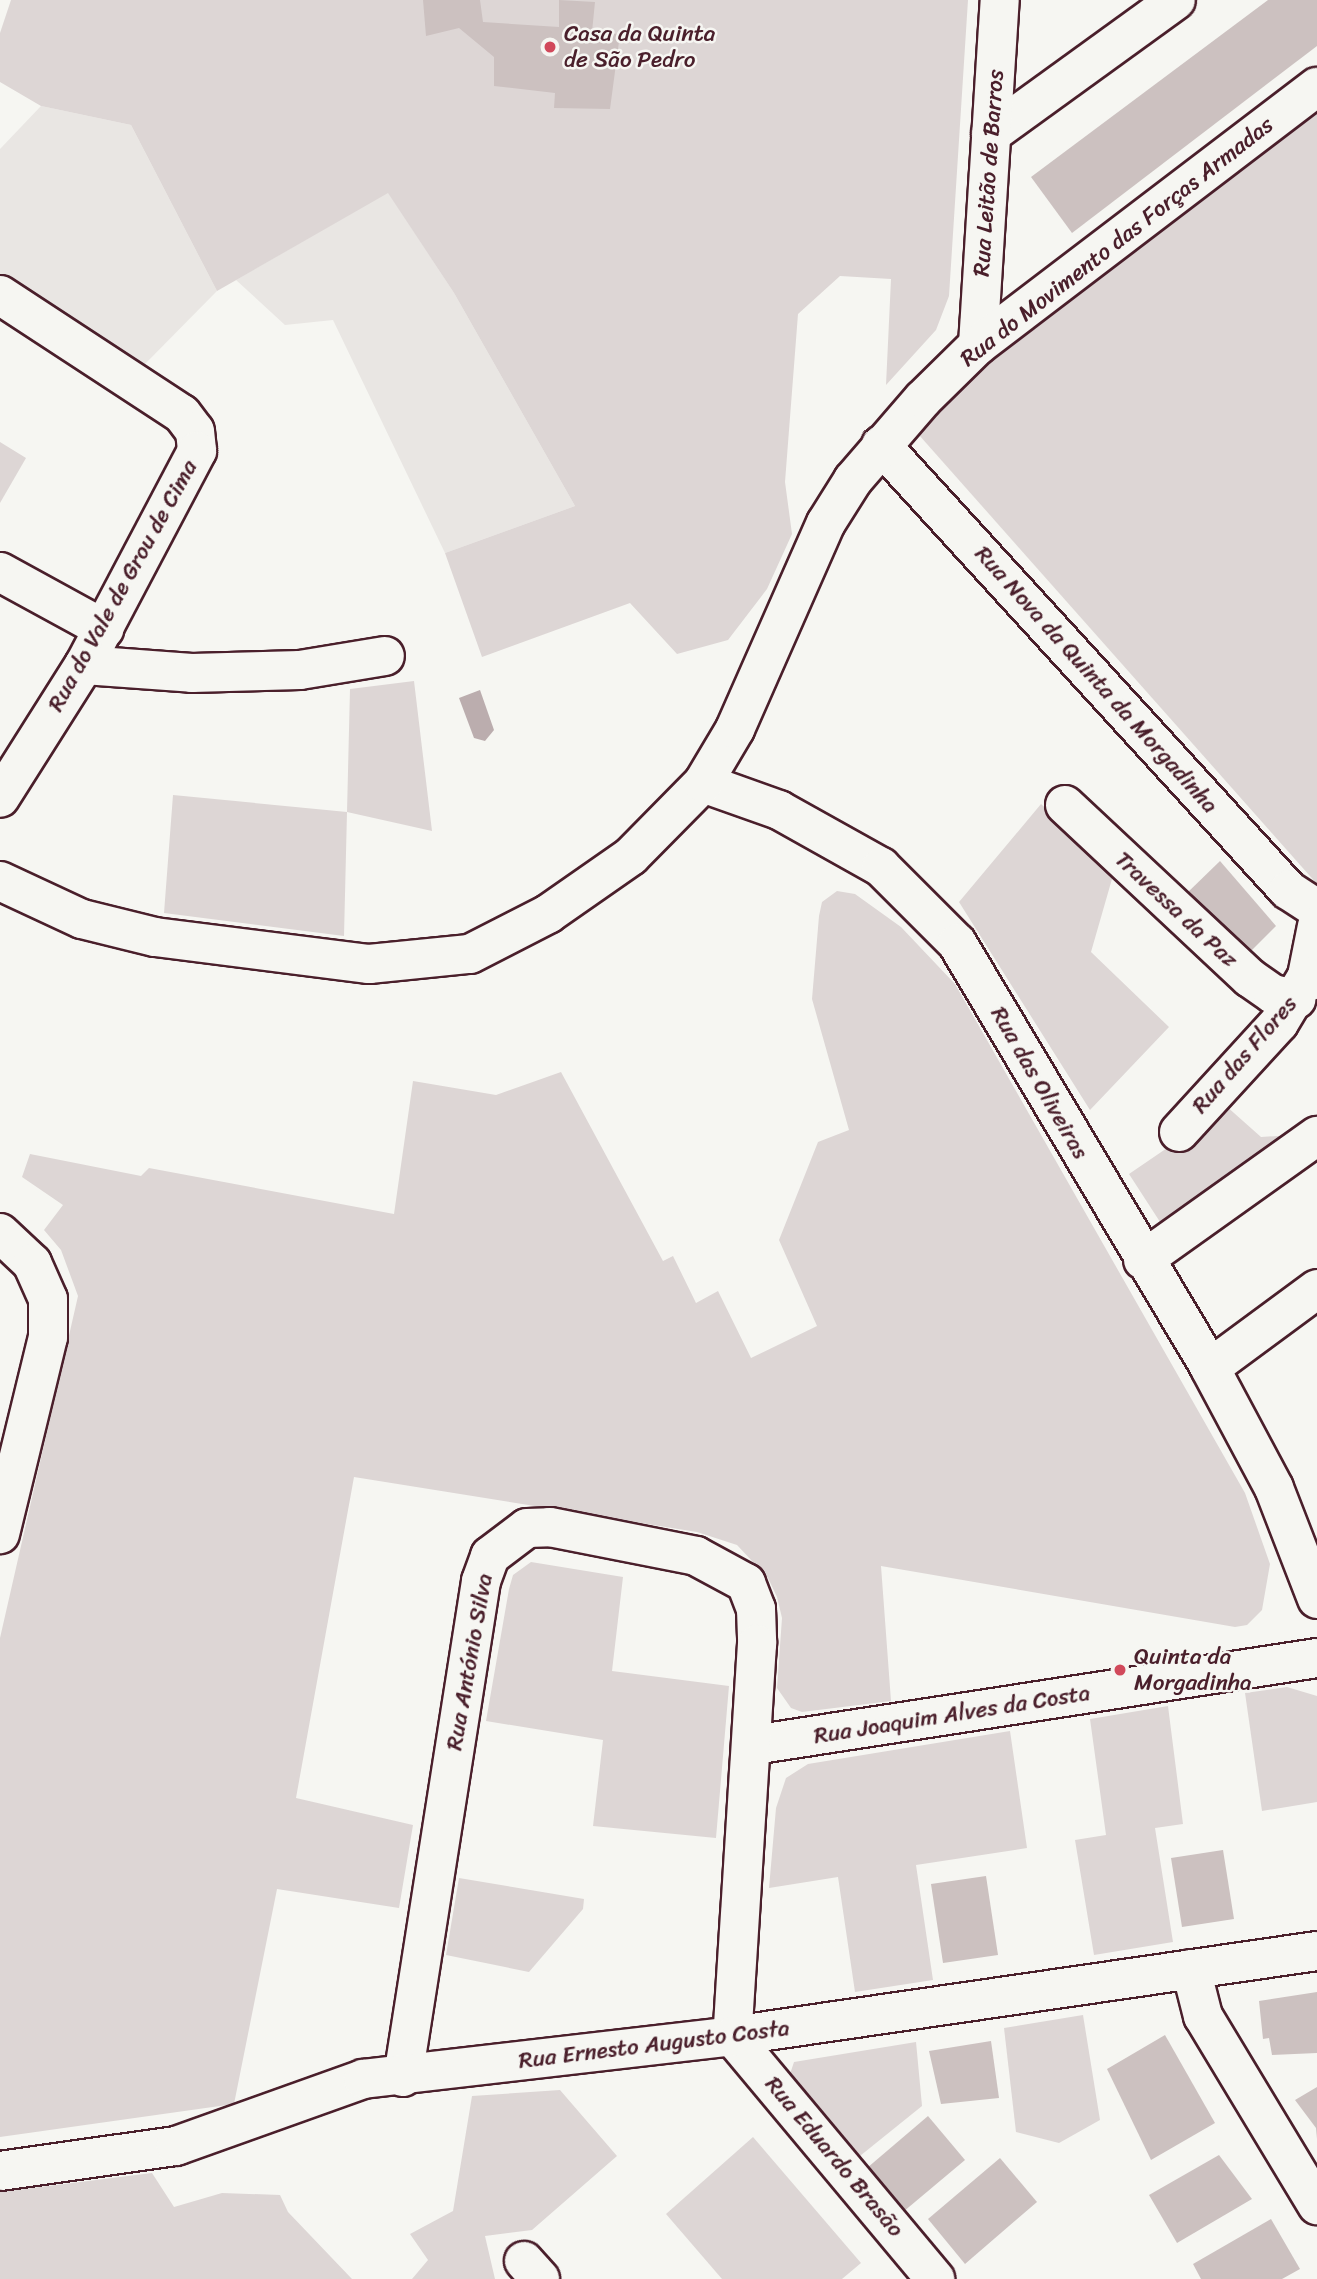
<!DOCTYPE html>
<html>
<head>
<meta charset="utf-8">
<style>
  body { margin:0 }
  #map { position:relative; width:1317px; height:2279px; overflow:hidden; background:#f6f6f2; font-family:Sriracha,sans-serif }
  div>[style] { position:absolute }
  .built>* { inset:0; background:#e9e6e3 }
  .green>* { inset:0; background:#ddd6d5 }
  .water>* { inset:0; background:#bbadae }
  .building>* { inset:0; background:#ccc1c0 }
  .roads { filter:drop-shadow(2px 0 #4a1f2b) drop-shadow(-2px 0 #4a1f2b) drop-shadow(0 2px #4a1f2b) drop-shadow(0 -2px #4a1f2b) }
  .street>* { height:38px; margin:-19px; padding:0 19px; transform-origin:19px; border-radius:19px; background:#f6f6f2 }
  .secondary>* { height:38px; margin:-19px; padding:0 19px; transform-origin:19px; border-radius:19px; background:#f6f6f2 }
  .dots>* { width:19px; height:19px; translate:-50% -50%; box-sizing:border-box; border:4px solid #f6f6f2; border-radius:50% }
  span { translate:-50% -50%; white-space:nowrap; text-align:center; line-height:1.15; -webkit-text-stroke:5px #f6f6f2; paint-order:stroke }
  .poi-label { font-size:23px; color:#4a1f2b }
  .left { translate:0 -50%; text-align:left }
  .street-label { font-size:23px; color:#4a1f2b }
</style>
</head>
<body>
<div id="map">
  <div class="built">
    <i style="clip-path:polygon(41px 106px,131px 125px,217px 291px,144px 365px,0 278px,0 149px)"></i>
    <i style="clip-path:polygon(388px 192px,454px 293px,575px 506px,445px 553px,333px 320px,285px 325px,236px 280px)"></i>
  </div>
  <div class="green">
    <i style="clip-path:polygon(11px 0,968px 0,949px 296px,936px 330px,886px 385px,891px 279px,840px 276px,798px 314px,785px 482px,792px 534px,767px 589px,728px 640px,677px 654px,630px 603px,482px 657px,445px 553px,575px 506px,454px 293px,388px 193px,217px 291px,131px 125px,41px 106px,0 82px,0 33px)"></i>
    <i style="clip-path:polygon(1317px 109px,1317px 884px,919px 435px,1013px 331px)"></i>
    <i style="clip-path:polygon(0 442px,26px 458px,0 503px)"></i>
    <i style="clip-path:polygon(414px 681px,432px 831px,347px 812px,344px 936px,164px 913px,173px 795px,347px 812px,350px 689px)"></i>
    <i style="clip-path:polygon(1041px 804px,1114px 872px,1091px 952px,1169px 1027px,1090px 1110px,959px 902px)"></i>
    <i style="clip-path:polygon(837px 891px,855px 894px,901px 927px,955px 984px,1245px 1493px,1270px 1564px,1262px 1610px,1247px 1625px,1235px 1627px,881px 1566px,891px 1701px,802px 1712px,791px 1708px,777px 1688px,782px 1618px,777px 1597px,768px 1578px,737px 1545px,697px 1532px,354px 1477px,296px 1798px,413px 1825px,399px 1908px,277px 1889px,234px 2104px,0 2137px,0 1638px,78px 1296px,61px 1250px,44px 1230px,63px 1205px,22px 1177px,30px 1154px,141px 1176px,149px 1168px,394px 1214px,413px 1081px,496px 1095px,561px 1072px,663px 1261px,673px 1256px,696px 1303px,718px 1291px,751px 1358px,817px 1326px,779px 1240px,818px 1142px,849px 1130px,812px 999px,819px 916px,822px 902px)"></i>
    <i style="clip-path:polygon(1225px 1105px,1261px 1137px,1296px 1135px,1162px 1225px,1129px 1174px,1170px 1146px,1178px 1153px)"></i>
    <i style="clip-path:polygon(531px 1562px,623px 1577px,612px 1671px,729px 1686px,716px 1838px,593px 1826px,603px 1740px,486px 1721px,509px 1589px,513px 1575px)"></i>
    <i style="clip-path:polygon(1287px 1687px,1317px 1696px,1317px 1802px,1262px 1811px,1245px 1693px)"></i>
    <i style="clip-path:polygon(1168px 1706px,1183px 1824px,1155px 1828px,1173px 1942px,1094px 1955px,1075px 1840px,1106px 1835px,1090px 1719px)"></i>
    <i style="clip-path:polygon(1010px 1731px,1027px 1848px,916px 1865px,933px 1980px,855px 1992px,838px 1877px,769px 1888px,776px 1808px,786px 1778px,808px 1764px)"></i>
    <i style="clip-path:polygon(459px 1878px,584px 1899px,583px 1909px,529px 1972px,446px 1955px)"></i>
    <i style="clip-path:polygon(1083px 2015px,1100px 2120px,1059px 2143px,1016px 2132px,1004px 2028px)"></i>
    <i style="clip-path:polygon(916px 2042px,922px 2106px,850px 2164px,785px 2089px,794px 2062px)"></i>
    <i style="clip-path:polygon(560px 2090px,617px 2156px,532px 2230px,485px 2236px,495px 2279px,412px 2279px,428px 2260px,410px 2234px,453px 2211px,472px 2096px)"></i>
    <i style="clip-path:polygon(753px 2137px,861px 2263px,842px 2279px,722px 2279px,666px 2214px)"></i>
    <i style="clip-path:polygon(152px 2173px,174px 2207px,222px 2193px,280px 2195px,288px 2212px,352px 2279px,0 2279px,0 2192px)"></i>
  </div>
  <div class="water">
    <i style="clip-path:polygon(480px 690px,494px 730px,485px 741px,474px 738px,459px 698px)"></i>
  </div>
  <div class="building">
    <i style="clip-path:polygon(423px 0,480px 0,483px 22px,559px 27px,559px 0,595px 2px,592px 32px,620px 34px,610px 109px,554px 108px,555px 93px,494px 86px,494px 57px,459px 28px,426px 36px)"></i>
    <i style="clip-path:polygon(1268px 0,1317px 0,1317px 46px,1072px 233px,1031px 177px)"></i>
    <i style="clip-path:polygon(1220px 861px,1276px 926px,1247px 955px,1185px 895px)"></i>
    <i style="clip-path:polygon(1223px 1850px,1234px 1919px,1182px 1927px,1171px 1858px)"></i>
    <i style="clip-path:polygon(986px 1876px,998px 1955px,943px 1963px,931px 1884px)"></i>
    <i style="clip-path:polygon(1317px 1992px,1317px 2053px,1272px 2055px,1269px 2038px,1263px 2039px,1259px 2001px)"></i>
    <i style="clip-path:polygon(1165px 2035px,1215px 2123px,1151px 2160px,1107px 2069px)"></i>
    <i style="clip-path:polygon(991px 2041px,999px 2098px,941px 2104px,929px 2051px)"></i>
    <i style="clip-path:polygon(1317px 2087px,1317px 2139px,1316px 2128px,1295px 2100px)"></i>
    <i style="clip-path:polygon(928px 2116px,965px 2160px,903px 2212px,867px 2168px)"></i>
    <i style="clip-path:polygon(1219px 2155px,1252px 2199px,1177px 2243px,1149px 2195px)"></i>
    <i style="clip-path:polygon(1000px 2158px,1037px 2202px,965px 2264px,928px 2219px)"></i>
    <i style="clip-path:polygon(1271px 2219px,1300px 2269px,1282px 2279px,1201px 2279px,1193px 2264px)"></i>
  </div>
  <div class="roads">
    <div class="street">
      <i style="left:991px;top:134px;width:228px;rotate:-35.9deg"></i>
      <i style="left:0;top:295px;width:217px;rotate:33.2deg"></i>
      <i style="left:182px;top:414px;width:21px;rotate:53deg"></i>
      <i style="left:195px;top:431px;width:20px;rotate:84deg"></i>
      <i style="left:197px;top:451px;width:242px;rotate:117.8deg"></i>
      <i style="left:84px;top:665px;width:157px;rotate:122.3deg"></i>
      <i style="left:978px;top:345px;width:346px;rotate:-86.4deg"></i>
      <i style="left:881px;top:445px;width:603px;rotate:47.55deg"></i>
      <i style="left:1288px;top:890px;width:35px;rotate:33deg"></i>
      <i style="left:0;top:572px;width:119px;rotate:28.7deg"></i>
      <i style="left:84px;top:665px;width:108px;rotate:4.2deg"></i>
      <i style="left:192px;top:673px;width:108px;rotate:-1.6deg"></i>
      <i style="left:300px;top:670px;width:86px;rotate:-9.4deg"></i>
      <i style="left:703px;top:783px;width:81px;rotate:19.6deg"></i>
      <i style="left:779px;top:810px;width:117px;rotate:29.2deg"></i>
      <i style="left:881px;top:867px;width:107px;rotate:45deg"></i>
      <i style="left:957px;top:943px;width:495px;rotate:59.2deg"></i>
      <i style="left:1210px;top:1368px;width:136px;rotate:61.9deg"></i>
      <i style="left:1274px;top:1488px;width:119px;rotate:68.8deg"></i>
      <i style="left:1065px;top:805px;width:253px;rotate:43.1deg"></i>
      <i style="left:1250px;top:978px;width:28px;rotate:35deg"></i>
      <i style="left:1273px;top:994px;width:24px;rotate:12deg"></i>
      <i style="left:1317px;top:926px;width:51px;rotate:101.3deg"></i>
      <i style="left:1307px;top:976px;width:11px;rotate:22deg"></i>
      <i style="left:1179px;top:1132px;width:148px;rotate:-47.5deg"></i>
      <i style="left:1279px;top:1023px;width:52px;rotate:-59deg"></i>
      <i style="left:0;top:1233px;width:44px;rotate:43.2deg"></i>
      <i style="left:32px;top:1263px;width:39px;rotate:66deg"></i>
      <i style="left:48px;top:1299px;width:38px;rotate:90deg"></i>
      <i style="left:48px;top:1337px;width:203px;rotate:103.7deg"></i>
      <i style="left:1143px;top:1260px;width:214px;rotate:-35.5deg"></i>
      <i style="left:1210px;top:1368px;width:133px;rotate:-36.4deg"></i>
      <i style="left:753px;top:1745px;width:571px;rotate:-8.77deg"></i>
      <i style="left:1191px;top:1969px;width:49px;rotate:75.7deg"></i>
      <i style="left:1203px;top:2016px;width:221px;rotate:58.9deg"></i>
      <i style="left:732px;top:2036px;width:317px;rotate:50.1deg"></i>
      <i style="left:403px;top:2077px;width:502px;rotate:-81.06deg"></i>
      <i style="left:481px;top:1581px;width:27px;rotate:-70deg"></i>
      <i style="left:490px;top:1556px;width:46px;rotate:-37.1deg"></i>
      <i style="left:527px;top:1528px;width:23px;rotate:-2deg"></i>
      <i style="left:550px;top:1527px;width:149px;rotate:11.2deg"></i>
      <i style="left:696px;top:1556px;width:57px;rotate:28.4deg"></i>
      <i style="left:746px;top:1583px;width:28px;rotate:69deg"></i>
      <i style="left:756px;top:1609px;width:35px;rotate:88deg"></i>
      <i style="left:757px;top:1644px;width:393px;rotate:93.6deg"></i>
      <i style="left:0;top:2171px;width:178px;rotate:-8.1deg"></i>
      <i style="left:176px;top:2146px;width:199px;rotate:-19.7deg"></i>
      <i style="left:363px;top:2079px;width:371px;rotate:-6.6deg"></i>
      <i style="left:732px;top:2036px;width:591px;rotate:-8.27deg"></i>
      <i style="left:524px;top:2261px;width:24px;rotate:48deg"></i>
    </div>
    <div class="secondary">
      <i style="left:0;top:881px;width:90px;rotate:24.9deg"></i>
      <i style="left:82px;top:919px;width:75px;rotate:13.9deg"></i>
      <i style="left:155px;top:937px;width:216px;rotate:7.2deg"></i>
      <i style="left:369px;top:964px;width:101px;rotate:-5.7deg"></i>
      <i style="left:470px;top:954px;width:88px;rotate:-27.1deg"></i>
      <i style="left:548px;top:914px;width:101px;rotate:-34.9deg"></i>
      <i style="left:631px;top:856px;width:103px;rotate:-45.4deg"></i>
      <i style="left:703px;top:783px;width:63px;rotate:-59.3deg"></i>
      <i style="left:735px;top:729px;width:225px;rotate:-66.2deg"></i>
      <i style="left:826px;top:523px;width:51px;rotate:-57.9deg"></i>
      <i style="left:853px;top:480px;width:107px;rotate:-49.2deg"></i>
      <i style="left:923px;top:399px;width:77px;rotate:-44.5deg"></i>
      <i style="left:978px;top:345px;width:426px;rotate:-37.3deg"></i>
    </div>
  </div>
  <div class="dots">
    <i style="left:550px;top:47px;background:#d1495b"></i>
    <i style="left:1120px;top:1670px;background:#d1495b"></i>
  </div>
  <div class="poi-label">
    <span class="left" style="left:564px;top:47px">Casa da Quinta<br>de São Pedro</span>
    <span class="left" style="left:1134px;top:1670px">Quinta da<br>Morgadinha</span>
  </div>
  <div class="street-label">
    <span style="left:989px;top:173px;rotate:-86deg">Rua Leitão de Barros</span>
    <span style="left:1117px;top:242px;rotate:-38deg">Rua do Movimento das Forças Armadas</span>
    <span style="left:123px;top:586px;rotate:-61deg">Rua do Vale de Grou de Cima</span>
    <span style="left:1096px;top:680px;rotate:48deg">Rua Nova da Quinta da Morgadinha</span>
    <span style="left:1176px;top:910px;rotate:43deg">Travessa da Paz</span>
    <span style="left:1245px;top:1055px;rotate:-49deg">Rua das Flores</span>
    <span style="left:1039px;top:1083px;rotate:60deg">Rua das Oliveiras</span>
    <span style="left:470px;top:1662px;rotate:-80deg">Rua António Silva</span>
    <span style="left:952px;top:1715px;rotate:-9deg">Rua Joaquim Alves da Costa</span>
    <span style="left:654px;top:2045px;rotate:-7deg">Rua Ernesto Augusto Costa</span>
    <span style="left:834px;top:2157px;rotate:50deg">Rua Eduardo Brasão</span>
  </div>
</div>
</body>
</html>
